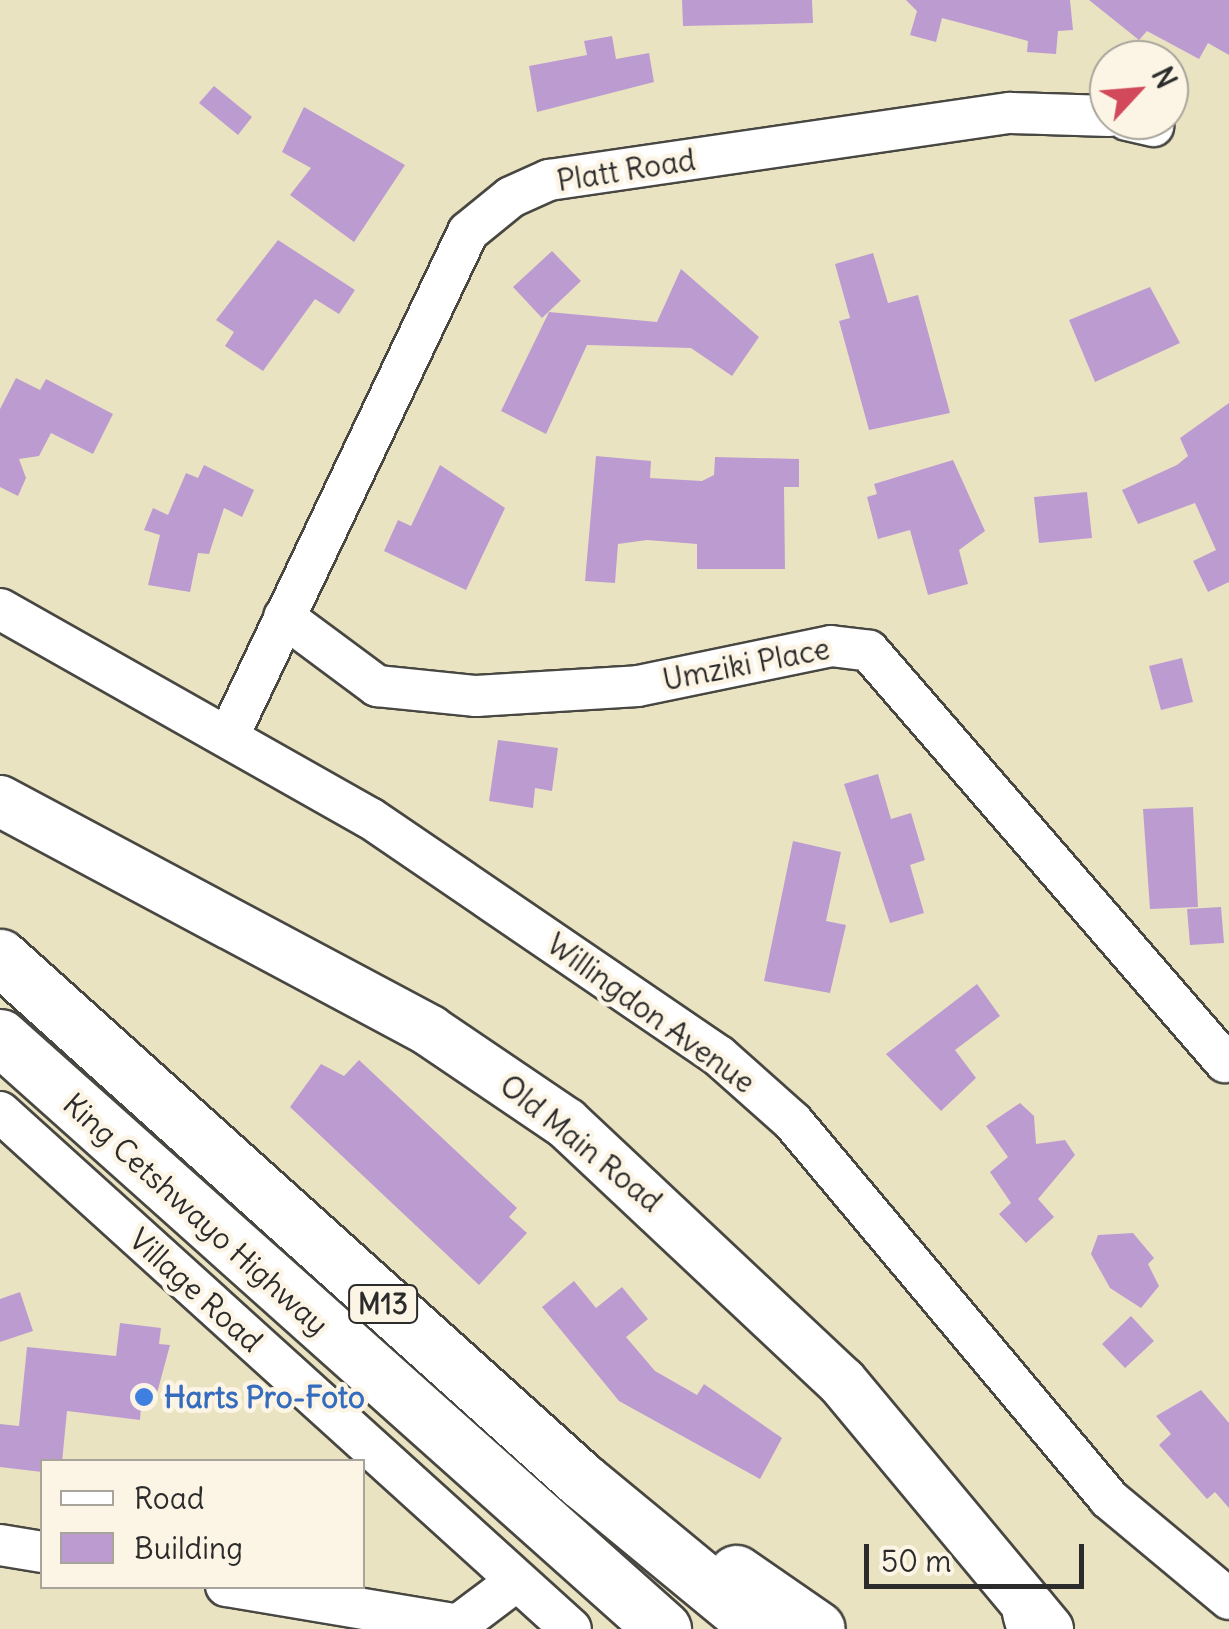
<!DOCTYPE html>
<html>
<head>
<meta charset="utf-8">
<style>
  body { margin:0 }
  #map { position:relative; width:1229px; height:1629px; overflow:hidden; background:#eae3c2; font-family:Delius,sans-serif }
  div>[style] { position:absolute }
  .building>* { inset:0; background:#bc9cd0 }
  .roads { filter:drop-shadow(2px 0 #484742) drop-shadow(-2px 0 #484742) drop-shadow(0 2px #484742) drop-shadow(0 -2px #484742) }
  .minor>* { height:40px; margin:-20px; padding:0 20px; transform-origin:20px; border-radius:20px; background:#fff }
  .major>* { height:50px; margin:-25px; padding:0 25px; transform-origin:25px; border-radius:25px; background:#fff }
  .highway>* { height:55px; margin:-27.5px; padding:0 27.5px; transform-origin:27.5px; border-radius:27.5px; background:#fff }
  .dots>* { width:28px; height:28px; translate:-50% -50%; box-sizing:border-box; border:5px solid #fcf5e5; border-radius:50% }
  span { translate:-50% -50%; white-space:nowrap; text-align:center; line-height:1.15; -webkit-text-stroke:9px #fcf5e5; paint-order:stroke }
  .shield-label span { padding:2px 8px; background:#fcf5e5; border:2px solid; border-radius:8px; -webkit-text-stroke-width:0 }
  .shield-label { font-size:28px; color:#2b2b2b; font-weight:700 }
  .street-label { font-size:30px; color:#2b2b2b }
  .shop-label { font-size:30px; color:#366cbe; font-weight:700 }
  .left { translate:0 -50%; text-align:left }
  .legend { position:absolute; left:40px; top:1459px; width:325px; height:130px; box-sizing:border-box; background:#fcf5e5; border:2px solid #a8a49b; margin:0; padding:12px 18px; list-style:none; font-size:30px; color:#2b2b2b }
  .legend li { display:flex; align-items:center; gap:20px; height:50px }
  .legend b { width:50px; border:2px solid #a8a49b }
  .north { position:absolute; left:1089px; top:40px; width:100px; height:100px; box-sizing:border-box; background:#fcf5e5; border:2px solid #a8a49b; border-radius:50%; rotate:64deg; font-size:28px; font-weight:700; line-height:40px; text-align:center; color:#2b2b2b }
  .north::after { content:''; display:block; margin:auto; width:35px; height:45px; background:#d1495b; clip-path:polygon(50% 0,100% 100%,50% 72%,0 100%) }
  .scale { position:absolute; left:864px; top:1544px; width:220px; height:45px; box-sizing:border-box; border:5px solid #2b2b2b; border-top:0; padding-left:12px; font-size:30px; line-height:35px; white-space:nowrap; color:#2b2b2b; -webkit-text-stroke:8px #fcf5e5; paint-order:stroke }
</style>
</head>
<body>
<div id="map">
  <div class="building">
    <i style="clip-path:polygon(682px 0,812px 0,813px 23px,683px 26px)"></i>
    <i style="clip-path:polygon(906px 0,1070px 0,1073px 30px,1058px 31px,1056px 54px,1027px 52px,1028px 41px,942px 18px,936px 42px,910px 35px,917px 11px)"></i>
    <i style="clip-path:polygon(1089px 0,1229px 0,1229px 55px,1208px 43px,1199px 59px,1147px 31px,1139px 40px)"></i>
    <i style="clip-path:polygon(612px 36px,616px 59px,649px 53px,654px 82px,537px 112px,529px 66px,587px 55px,584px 41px)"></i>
    <i style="clip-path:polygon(214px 86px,252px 117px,238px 135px,199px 103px)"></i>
    <i style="clip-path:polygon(304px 107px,405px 165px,354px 242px,290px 195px,311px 168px,282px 152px)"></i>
    <i style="clip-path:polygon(278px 240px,355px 290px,339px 314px,315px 299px,263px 371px,225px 346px,234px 332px,216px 320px)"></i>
    <i style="clip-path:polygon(552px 251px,581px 281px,542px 318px,513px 287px)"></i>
    <i style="clip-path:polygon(873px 253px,888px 303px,918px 295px,950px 413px,869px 430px,839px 321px,850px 318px,835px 264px)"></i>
    <i style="clip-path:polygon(681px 269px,759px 337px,732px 376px,691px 348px,587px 345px,546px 434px,501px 411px,549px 312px,657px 322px)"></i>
    <i style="clip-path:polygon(1150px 287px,1180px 343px,1095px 382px,1069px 320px)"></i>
    <i style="clip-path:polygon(16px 378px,40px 390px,46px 379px,113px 414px,93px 454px,51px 433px,39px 456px,19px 459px,26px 478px,18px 496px,0 487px,0 409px)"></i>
    <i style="clip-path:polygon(1229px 403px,1229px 582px,1208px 592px,1193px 561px,1216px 550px,1195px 503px,1138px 524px,1122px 490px,1177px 465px,1188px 456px,1180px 438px)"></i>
    <i style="clip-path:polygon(596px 456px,651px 461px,650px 478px,702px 481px,714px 475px,715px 457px,799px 459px,799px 487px,784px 487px,785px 569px,697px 569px,697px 544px,647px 540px,618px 544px,615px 583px,585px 581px)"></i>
    <i style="clip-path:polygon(953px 460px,985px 531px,959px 550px,968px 584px,928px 595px,910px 530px,878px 539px,867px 497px,877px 494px,874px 484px)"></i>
    <i style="clip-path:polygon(204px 465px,254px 490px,242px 517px,224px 508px,209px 554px,198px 553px,190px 592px,148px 585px,160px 535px,144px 530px,153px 508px,168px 515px,186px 473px,198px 478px)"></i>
    <i style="clip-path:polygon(440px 465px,505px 508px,466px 590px,384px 551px,398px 520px,411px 526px)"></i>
    <i style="clip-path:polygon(1087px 492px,1092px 538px,1039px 543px,1034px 497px)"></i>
    <i style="clip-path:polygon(1182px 658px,1193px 702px,1161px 710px,1149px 666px)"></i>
    <i style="clip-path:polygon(498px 740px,558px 748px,552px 791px,535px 788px,533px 808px,489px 801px)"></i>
    <i style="clip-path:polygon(878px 774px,891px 819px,911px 813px,925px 860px,910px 865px,924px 913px,890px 923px,844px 784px)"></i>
    <i style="clip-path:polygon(1193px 807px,1198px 907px,1150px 909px,1143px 809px)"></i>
    <i style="clip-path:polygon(793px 841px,841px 852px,826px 921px,846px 925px,830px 993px,764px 981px)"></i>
    <i style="clip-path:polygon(1221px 907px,1224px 943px,1190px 945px,1187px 909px)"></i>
    <i style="clip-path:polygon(977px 984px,1000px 1016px,955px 1050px,976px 1078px,941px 1111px,886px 1054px)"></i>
    <i style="clip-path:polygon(359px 1060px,517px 1208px,509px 1217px,527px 1233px,479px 1285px,290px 1107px,321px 1064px,344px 1076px)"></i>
    <i style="clip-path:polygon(1020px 1103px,1034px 1116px,1036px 1144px,1065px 1140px,1075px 1155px,1038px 1199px,1054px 1217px,1026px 1243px,999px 1214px,1011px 1203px,990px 1172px,1008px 1157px,986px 1126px)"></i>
    <i style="clip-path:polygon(1133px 1233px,1154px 1258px,1148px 1264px,1159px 1286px,1141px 1308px,1110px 1288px,1091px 1254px,1098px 1235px)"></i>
    <i style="clip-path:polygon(574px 1281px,596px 1308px,622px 1287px,648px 1319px,626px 1337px,655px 1371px,697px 1395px,704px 1384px,782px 1438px,760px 1479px,619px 1401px,542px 1307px)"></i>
    <i style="clip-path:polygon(20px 1292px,33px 1331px,0 1342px,0 1299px)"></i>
    <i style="clip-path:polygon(1131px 1316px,1154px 1341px,1125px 1368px,1102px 1344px)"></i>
    <i style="clip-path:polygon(120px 1323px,161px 1328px,159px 1344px,170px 1345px,153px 1408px,141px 1407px,140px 1420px,67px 1411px,62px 1462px,42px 1462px,42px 1472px,0 1467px,0 1424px,19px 1426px,27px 1347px,116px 1356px)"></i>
    <i style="clip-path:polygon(1201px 1390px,1229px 1423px,1229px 1508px,1215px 1492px,1207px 1499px,1159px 1445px,1171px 1434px,1156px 1416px)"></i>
  </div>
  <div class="roads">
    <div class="minor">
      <i style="left:1127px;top:120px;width:27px;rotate:13deg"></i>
      <i style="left:0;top:609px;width:425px;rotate:29.5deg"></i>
      <i style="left:370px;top:818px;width:422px;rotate:34.3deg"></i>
      <i style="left:719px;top:1056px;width:99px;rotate:41.7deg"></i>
      <i style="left:793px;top:1122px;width:492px;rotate:50deg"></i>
      <i style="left:1109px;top:1499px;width:156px;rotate:39.8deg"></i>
      <i style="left:284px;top:617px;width:116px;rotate:36.6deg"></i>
      <i style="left:377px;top:686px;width:100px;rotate:5.8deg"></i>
      <i style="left:476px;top:696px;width:162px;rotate:-3.5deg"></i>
      <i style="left:638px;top:686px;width:197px;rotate:-11.7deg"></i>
      <i style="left:831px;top:646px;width:38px;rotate:7deg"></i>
      <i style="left:869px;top:651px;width:544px;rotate:49.1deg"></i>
      <i style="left:231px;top:731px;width:552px;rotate:-64.59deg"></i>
      <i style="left:468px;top:232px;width:55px;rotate:-39.1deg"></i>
      <i style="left:511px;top:197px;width:42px;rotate:-24.1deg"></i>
      <i style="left:549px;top:180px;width:466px;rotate:-8.3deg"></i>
      <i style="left:1010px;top:113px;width:99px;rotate:1.7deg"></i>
      <i style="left:0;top:1112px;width:770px;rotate:42.16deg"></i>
      <i style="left:0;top:1545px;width:43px;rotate:9.5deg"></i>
      <i style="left:226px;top:1586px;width:235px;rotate:9.5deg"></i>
      <i style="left:458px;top:1625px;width:71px;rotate:-37deg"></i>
    </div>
    <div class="major">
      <i style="left:0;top:801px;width:488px;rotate:28.1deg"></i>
      <i style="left:430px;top:1031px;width:164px;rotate:34.1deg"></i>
      <i style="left:566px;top:1123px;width:378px;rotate:43.2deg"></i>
      <i style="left:842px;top:1382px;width:322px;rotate:50.2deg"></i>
    </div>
    <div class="highway">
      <i style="left:0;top:957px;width:782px;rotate:41.99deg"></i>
      <i style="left:581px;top:1480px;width:234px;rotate:39.5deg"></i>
      <i style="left:0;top:1037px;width:889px;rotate:41.76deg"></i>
      <i style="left:736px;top:1573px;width:98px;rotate:34.7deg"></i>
      <i style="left:1030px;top:1612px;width:18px;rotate:74deg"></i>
    </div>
  </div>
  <div class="dots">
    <i style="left:144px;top:1397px;background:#3f7fe0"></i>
  </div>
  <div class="shield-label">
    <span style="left:383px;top:1304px">M13</span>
  </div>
  <div class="street-label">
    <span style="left:626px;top:170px;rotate:-9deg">Platt Road</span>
    <span style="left:746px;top:664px;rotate:-11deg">Umziki Place</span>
    <span style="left:651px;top:1013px;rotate:36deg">Willingdon Avenue</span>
    <span style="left:581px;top:1143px;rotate:39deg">Old Main Road</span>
    <span style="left:196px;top:1214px;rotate:42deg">King Cetshwayo Highway</span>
    <span style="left:196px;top:1290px;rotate:42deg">Village Road</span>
  </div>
  <div class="shop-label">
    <span class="left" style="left:164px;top:1397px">Harts Pro-Foto</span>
  </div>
  <ul class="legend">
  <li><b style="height:12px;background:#fff"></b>Road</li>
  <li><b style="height:28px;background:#bc9cd0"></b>Building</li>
  </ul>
  <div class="north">N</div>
  <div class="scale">50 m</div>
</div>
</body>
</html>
